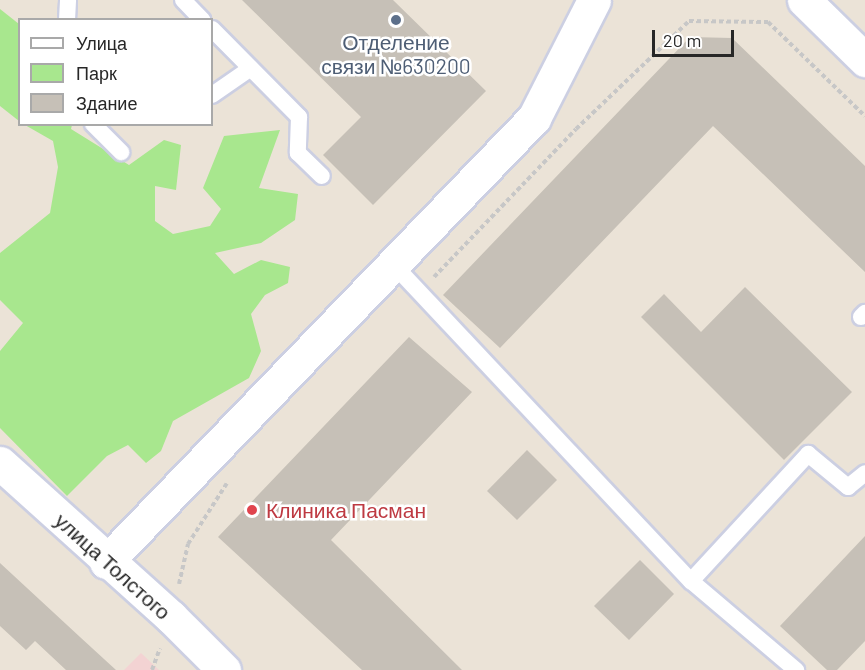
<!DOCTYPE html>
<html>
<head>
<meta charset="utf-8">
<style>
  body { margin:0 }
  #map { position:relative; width:865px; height:670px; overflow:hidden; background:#ebe3d7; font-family:Barlow,sans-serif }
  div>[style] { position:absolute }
  .medical>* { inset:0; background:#f3d3d3 }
  .green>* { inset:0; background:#a8e78e }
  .building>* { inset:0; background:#c6c0b7 }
  .path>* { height:4px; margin-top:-2px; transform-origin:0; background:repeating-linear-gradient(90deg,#c7c7c7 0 4.5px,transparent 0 7.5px) }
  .roads { filter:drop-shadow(2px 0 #cccfe2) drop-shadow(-2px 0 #cccfe2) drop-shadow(0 2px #cccfe2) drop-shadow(0 -2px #cccfe2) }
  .service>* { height:16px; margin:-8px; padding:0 8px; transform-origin:8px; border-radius:8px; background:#fff }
  .minor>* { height:33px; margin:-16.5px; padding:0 16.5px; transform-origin:16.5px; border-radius:16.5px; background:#fff }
  .dots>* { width:16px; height:16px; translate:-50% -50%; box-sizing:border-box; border:3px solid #fff; border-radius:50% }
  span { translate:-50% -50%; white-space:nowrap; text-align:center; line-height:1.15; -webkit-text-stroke:5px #fff; paint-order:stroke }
  .service-label { font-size:21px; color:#4e5e75 }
  .health-label { font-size:21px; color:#be3a42 }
  .left { translate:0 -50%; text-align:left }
  .street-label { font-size:21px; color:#272727 }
  .legend { position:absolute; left:18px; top:18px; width:195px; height:108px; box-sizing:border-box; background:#fff; border:2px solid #a9a9a9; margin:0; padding:8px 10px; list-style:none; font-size:18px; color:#272727 }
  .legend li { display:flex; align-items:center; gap:12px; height:30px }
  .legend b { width:30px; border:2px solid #a9a9a9 }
  .scale { position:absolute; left:652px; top:30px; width:82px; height:27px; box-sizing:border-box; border:3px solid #272727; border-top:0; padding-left:8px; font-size:18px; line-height:21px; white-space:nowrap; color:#272727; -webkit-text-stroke:4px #fff; paint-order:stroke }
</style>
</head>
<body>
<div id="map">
  <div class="medical">
    <i style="clip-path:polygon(141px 653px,159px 670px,124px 670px)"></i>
  </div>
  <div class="green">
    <i style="clip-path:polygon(0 9px,19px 24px,19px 121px,0 106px)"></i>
    <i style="clip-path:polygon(25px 125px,72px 125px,71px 129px,129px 165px,164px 140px,181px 145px,176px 190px,155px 186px,155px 221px,173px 234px,210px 226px,221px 209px,203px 188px,224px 136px,280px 130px,259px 188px,298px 194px,295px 220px,261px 243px,215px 253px,234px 274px,261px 260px,290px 267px,288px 283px,265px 295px,251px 314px,261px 351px,249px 378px,173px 421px,161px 451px,146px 463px,128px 445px,107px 456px,67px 496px,0 428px,0 351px,23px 323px,0 300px,0 253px,50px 213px,58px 167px,53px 141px)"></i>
  </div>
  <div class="building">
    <i style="clip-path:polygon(242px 0,393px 0,486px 91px,373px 205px,323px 155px,361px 117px)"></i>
    <i style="clip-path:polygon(690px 37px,732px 38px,865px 166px,865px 272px,713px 126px,500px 348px,443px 295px)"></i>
    <i style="clip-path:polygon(745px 287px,852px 392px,784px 460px,641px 317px,664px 294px,701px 332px)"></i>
    <i style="clip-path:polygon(409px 337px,472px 392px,331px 540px,462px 670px,362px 670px,218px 537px)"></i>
    <i style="clip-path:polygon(527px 450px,557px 480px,517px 520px,487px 491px)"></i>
    <i style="clip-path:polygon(865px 536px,865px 641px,837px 670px,827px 670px,780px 626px)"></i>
    <i style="clip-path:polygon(640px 560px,674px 594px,629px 640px,594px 606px)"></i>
    <i style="clip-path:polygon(0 563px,80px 637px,116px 670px,66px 670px,35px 641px,26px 650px,0 626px)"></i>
  </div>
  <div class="path">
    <i style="left:434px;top:277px;width:205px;rotate:-46.2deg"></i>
    <i style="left:576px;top:129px;width:156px;rotate:-43.7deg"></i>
    <i style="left:689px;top:21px;width:79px;rotate:0.7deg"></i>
    <i style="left:768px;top:22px;width:135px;rotate:44.1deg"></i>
    <i style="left:179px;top:584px;width:41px;rotate:-77.3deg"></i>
    <i style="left:188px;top:544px;width:72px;rotate:-57.4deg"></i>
    <i style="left:152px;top:670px;width:23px;rotate:-70deg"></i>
  </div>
  <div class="roads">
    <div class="service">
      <i style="left:183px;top:0;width:28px;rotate:46deg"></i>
      <i style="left:67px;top:20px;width:20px;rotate:-87deg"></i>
      <i style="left:212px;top:29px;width:124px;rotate:45.3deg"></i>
      <i style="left:299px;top:117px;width:36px;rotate:92deg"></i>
      <i style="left:298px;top:153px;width:33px;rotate:44deg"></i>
      <i style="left:212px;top:95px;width:47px;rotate:-34.7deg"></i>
      <i style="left:93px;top:124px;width:40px;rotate:45deg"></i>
      <i style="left:394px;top:265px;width:434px;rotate:46.8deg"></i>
      <i style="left:691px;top:581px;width:138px;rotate:40.3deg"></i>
      <i style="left:861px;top:317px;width:6px;rotate:-45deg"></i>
      <i style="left:691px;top:581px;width:173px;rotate:-47.3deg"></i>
      <i style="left:808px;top:454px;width:52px;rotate:39.5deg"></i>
      <i style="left:848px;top:487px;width:22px;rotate:-39deg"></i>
    </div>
    <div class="minor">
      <i style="left:804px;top:0;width:86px;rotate:44.5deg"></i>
      <i style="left:0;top:463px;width:230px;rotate:42deg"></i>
      <i style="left:171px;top:617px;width:75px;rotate:45deg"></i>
      <i style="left:106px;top:562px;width:617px;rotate:-46.05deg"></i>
      <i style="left:534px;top:118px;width:132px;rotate:-63deg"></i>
    </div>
  </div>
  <div class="dots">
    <i style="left:396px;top:20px;background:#5c6f8a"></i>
    <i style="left:252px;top:510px;background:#e0444e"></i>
  </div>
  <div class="service-label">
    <span style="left:396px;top:54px">Отделение<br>связи №630200</span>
  </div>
  <div class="health-label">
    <span class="left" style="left:266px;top:510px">Клиника Пасман</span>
  </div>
  <div class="street-label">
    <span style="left:113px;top:566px;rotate:42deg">улица Толстого</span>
  </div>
  <ul class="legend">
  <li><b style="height:8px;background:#fff"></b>Улица</li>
  <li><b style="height:16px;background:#a8e78e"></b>Парк</li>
  <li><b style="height:16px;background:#c6c0b7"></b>Здание</li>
  </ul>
  <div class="scale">20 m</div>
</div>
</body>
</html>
